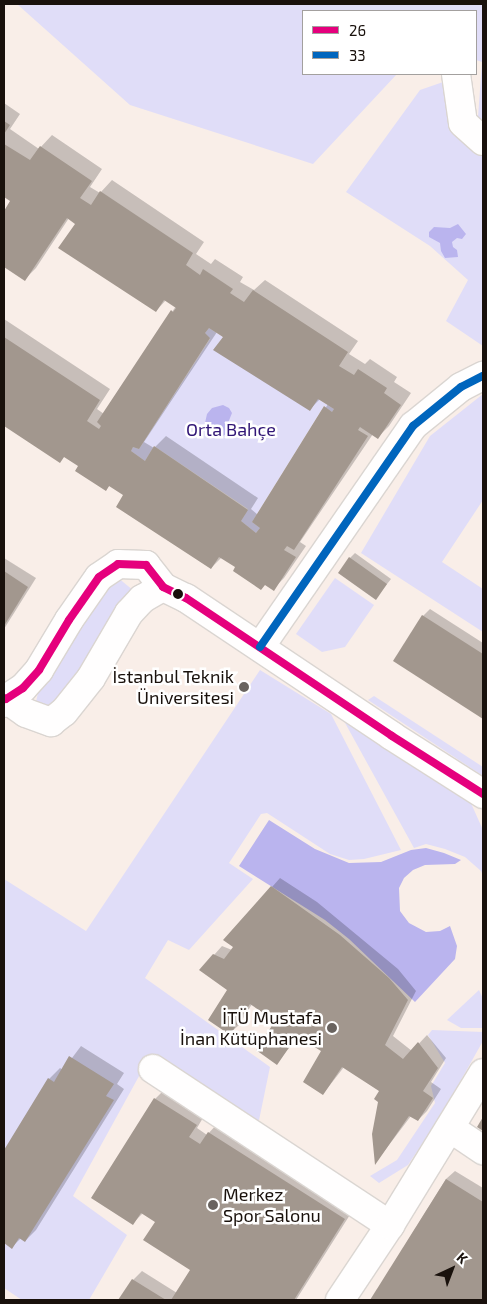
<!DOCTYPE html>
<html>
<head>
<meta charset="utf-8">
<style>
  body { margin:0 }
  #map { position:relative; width:487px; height:1304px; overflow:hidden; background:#fdfbf9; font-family:"Exo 2",sans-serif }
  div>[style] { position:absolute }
  .built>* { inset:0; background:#f9eee8 }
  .green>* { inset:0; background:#e0ddf8 }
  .water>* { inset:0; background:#bab4ee }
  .shadow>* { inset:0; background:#0003 }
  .building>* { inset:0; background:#a2978e }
  .roads { filter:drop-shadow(1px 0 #dad5d1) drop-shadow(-1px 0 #dad5d1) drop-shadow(0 1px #dad5d1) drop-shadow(0 -1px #dad5d1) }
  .minor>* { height:28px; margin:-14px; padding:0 14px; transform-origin:14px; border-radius:14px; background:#fffefe }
  .bus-1>* { height:8px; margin:-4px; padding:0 4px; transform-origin:4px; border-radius:4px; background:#e5007d }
  .bus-2>* { height:8px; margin:-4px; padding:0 4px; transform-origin:4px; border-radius:4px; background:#0065bd }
  .dots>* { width:14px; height:14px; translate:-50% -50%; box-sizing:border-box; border:2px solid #fff; border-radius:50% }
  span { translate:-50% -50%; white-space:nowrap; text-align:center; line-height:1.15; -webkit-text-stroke:5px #fff; paint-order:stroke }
  .park-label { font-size:18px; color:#311676 }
  .poi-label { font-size:18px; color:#19110c }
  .right { translate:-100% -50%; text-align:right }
  .left { translate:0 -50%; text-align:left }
  .frame { position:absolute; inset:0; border:5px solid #19110c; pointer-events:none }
  .legend { position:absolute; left:302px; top:10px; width:175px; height:65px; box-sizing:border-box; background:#fff; border:1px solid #a3a09e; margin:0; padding:6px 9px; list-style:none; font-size:15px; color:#19110c }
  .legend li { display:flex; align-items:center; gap:10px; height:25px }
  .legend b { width:25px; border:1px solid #a3a09e }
  .north { position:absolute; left:427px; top:1244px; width:50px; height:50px; -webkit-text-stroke:4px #fff; paint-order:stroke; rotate:43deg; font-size:14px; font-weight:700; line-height:20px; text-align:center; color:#19110c }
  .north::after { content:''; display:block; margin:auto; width:18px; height:22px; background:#19110c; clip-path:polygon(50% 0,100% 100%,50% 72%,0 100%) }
</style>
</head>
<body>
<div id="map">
  <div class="built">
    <i style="clip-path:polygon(evenodd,4px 4px,483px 4px,483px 1300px,4px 1300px,4px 4px,303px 11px,476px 11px,476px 74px,303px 74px,303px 11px)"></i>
  </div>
  <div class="green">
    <i style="clip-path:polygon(17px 4px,483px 4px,483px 121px,478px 117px,482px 62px,476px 60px,476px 11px,303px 11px,303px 74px,397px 74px,313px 164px,130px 105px)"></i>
    <i style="clip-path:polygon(446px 81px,483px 149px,483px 346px,446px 321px,468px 280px,430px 246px,346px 192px,420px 90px)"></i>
    <i style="clip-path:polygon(209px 328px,223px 337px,214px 350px,318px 399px,334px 409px,332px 412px,324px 406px,252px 522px,260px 528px,256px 533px,241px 521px,248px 509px,154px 446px,145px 461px,131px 451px,133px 447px,139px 449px,210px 339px,205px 333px)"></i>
    <i style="clip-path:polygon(483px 394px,483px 500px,442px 562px,483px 589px,483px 632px,361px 553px,430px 436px)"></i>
    <i style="clip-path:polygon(117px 577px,134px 591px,65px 699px,54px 706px,42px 709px,36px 702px,39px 688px,107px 580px)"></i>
    <i style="clip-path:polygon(335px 578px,374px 605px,345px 647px,322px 652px,296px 634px)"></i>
    <i style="clip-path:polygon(260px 670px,331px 714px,401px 850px,364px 859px,349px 860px,330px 854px,267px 813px,261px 814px,229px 863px,253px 879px,189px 950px,168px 940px,145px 978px,270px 1067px,257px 1130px,149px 1058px,73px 1196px,127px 1235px,89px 1300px,22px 1300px,4px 1288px,4px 879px,86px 931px)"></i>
    <i style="clip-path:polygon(374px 696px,483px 767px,483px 776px,368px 700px)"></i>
    <i style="clip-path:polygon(344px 721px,470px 801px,483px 830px,483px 876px,481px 871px,465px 857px,445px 849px,426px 844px,414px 848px)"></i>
    <i style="clip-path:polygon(479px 990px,483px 999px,483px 1028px,461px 1028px,447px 1020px)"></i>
    <i style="clip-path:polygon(432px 1030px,483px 1032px,483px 1041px,440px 1117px,408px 1165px,379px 1183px,370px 1176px,397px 1160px,435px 1103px,431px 1086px,445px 1063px,428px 1035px)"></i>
  </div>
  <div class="water">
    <i style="clip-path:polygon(458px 224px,466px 234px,462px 239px,457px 238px,452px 242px,453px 247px,457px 250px,458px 257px,445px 258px,441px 251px,440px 243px,429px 237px,429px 232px,434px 227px,450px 228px)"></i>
    <i style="clip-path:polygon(223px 405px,229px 408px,232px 413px,228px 423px,231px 431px,223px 436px,210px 432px,205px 423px,207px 414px,212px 408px)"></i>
    <i style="clip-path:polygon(269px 820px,315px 849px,349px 863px,381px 862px,411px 850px,426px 848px,444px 853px,461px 860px,455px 864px,425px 865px,413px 870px,404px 878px,399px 888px,400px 911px,409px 923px,426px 932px,440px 931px,450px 926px,457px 946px,455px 959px,415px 1002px,349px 939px,325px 920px,239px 866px)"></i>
  </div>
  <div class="shadow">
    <i style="clip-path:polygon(evenodd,4px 103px,20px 114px,10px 129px,39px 149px,52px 135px,102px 169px,90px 187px,100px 193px,112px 180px,204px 242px,196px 254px,211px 264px,215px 259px,243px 277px,240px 282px,254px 290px,265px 280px,358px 341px,349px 354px,365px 364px,370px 359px,397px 377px,394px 382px,411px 393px,389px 426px,378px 437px,373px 434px,300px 542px,306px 546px,284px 578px,273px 589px,222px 557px,211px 568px,125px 495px,110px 485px,106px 490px,80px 466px,65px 456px,59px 461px,4px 424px,4px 319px,110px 389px,97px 409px,104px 414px,176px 306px,166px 300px,156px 311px,77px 223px,69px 218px,36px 268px,25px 279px,4px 265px,4px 213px,12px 200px,4px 195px,4px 103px,217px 332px,310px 409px,320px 399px,328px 404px,258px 515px,251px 509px,258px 498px,166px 436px,154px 448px,144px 442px,217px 332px)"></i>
    <i style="clip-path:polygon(355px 553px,391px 579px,376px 598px,350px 558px)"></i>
    <i style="clip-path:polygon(4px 558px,36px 578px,4px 629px)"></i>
    <i style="clip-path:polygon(430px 609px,483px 643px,483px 717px,395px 661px,423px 616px)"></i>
    <i style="clip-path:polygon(280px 878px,317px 902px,398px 969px,416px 991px,393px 1036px,412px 1051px,427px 1035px,446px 1058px,431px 1082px,441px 1089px,427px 1111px,418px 1120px,411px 1116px,376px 1162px,380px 1091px,344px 1067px,323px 1094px,323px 1051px,299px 1035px,277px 1063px,277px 1021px,252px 1004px,239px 1025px,230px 1033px,229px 989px,214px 955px,222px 946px,232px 950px,272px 887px)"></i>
    <i style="clip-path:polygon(81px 1046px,124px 1073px,117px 1084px,124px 1089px,36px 1230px,25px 1241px,21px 1238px,12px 1247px,4px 1242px,4px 1153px,49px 1079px,60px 1068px,63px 1070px)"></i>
    <i style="clip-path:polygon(164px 1090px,204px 1116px,197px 1128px,207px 1135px,217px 1124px,353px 1210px,296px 1300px,120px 1300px,133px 1280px,142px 1271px,177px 1293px,192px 1269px,156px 1222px,143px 1213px,133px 1223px,155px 1099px)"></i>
    <i style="clip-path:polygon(455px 1171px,483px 1188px,483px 1300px,371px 1300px,446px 1179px)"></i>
  </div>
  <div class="building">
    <i style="clip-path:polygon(4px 121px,10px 125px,4px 134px)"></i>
    <i style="clip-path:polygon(evenodd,4px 144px,30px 160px,40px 146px,92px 181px,80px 198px,91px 205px,100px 191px,193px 253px,186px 265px,200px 275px,203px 269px,233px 289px,230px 293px,244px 302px,253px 290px,348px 352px,339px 366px,354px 375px,358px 369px,387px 388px,384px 393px,401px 405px,378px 439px,360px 427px,358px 430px,368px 436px,294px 550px,287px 546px,284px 550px,296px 557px,274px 591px,265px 585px,261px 590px,233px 571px,235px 567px,219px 557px,211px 569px,116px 507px,123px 495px,109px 486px,106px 491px,75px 471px,78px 466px,64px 457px,60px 463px,4px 426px,4px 337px,100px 400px,87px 421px,99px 429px,101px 426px,97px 422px,171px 310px,173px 312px,176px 308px,164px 300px,156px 312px,58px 248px,75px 224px,67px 218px,25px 281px,4px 267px,4px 211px,10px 201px,4px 197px,4px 144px,209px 328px,223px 337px,213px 350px,310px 411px,318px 399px,334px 409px,332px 412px,324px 406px,252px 522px,260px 528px,256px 533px,241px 521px,248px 510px,154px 446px,145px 461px,131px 451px,133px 447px,139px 449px,210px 338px,205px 333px,209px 328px)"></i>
    <i style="clip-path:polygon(349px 557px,387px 584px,376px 600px,338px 573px)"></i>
    <i style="clip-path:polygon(4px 571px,28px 587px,4px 626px)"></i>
    <i style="clip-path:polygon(422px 615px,483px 654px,483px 719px,393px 661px)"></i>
    <i style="clip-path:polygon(271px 886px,340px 935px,389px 978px,408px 1000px,385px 1045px,403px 1059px,418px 1042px,438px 1068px,423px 1091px,433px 1098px,418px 1121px,409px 1116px,375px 1165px,372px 1134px,378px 1102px,374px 1099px,379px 1091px,342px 1067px,323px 1095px,303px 1082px,321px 1051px,297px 1036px,277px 1065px,256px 1050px,275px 1021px,250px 1004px,230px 1035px,208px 1020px,227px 990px,199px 970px,213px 954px,224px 959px,233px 947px,223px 940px)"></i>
    <i style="clip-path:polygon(69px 1056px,114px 1084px,106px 1096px,114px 1100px,25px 1242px,19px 1238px,12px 1249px,4px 1243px,4px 1150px,48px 1078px,54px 1082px)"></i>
    <i style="clip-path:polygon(154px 1098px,197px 1125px,189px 1137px,200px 1144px,208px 1132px,345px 1219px,294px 1300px,171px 1300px,190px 1270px,143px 1240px,155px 1222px,141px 1213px,133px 1225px,91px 1198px)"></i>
    <i style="clip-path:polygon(483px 1117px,483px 1131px,477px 1127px)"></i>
    <i style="clip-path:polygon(446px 1179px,483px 1202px,483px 1300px,370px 1300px)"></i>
    <i style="clip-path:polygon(132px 1279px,166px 1300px,118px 1300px)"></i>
  </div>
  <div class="roads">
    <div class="minor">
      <i style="left:456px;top:74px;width:49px;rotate:81.9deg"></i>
      <i style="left:463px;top:123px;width:27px;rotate:42deg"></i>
      <i style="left:260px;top:647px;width:269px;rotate:-55.3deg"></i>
      <i style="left:413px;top:426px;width:62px;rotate:-39.1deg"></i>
      <i style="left:461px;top:387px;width:25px;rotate:-27deg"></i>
      <i style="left:4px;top:698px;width:2px;rotate:27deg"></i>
      <i style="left:6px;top:699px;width:20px;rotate:-33deg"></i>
      <i style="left:23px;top:688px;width:24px;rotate:-48deg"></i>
      <i style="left:39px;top:670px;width:58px;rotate:-59deg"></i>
      <i style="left:69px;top:620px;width:52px;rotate:-55.1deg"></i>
      <i style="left:99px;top:577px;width:23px;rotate:-34deg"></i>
      <i style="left:118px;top:564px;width:28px;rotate:2deg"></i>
      <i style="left:146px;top:565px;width:28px;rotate:52deg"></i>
      <i style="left:163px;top:587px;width:25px;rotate:26deg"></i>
      <i style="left:186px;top:598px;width:248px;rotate:33.8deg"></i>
      <i style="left:392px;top:736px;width:108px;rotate:32.5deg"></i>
      <i style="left:4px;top:703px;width:4px;rotate:-63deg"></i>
      <i style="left:6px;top:699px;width:24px;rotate:35deg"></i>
      <i style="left:26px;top:713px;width:27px;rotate:20deg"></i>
      <i style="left:51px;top:722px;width:16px;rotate:-38deg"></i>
      <i style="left:64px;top:712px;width:43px;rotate:-51.5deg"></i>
      <i style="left:91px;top:678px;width:75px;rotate:-59.7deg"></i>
      <i style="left:129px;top:613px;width:19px;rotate:-47deg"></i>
      <i style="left:142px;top:599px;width:24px;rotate:-30deg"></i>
      <i style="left:153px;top:1069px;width:284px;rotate:33.4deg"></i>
      <i style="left:450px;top:1128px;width:40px;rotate:34deg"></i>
      <i style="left:340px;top:1300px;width:90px;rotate:-56.3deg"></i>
      <i style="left:390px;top:1225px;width:178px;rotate:-58.5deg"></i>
    </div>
  </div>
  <div class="bus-1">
    <i style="left:4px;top:698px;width:2px;rotate:27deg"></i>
    <i style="left:6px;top:699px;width:20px;rotate:-33deg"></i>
    <i style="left:23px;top:688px;width:24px;rotate:-48deg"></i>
    <i style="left:39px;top:670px;width:58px;rotate:-59deg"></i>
    <i style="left:69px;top:620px;width:52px;rotate:-55.1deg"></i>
    <i style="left:99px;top:577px;width:23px;rotate:-34deg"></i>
    <i style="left:118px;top:564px;width:28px;rotate:2deg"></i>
    <i style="left:146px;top:565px;width:28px;rotate:52deg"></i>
    <i style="left:163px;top:587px;width:25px;rotate:26deg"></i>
    <i style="left:186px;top:598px;width:248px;rotate:33.8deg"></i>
    <i style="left:392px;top:736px;width:108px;rotate:32.5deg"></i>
  </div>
  <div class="bus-2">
    <i style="left:260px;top:647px;width:269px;rotate:-55.3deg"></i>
    <i style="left:413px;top:426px;width:62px;rotate:-39.1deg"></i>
    <i style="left:461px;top:387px;width:25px;rotate:-27deg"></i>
  </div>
  <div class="dots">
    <i style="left:178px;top:594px;background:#19110c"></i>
    <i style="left:244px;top:687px;background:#69635f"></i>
    <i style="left:332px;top:1028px;background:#69635f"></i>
    <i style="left:213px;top:1205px;background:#69635f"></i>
  </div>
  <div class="park-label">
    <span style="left:231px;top:429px">Orta Bahçe</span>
  </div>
  <div class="poi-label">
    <span class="right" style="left:234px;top:687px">İstanbul Teknik<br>Üniversitesi</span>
    <span class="right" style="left:322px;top:1028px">İTÜ Mustafa<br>İnan Kütüphanesi</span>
    <span class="left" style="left:223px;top:1205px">Merkez<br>Spor Salonu</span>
  </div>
  <div class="frame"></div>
  <ul class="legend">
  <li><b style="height:6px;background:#e5007d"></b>26</li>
  <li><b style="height:6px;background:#0065bd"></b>33</li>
  </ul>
  <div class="north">K</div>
</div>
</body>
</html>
